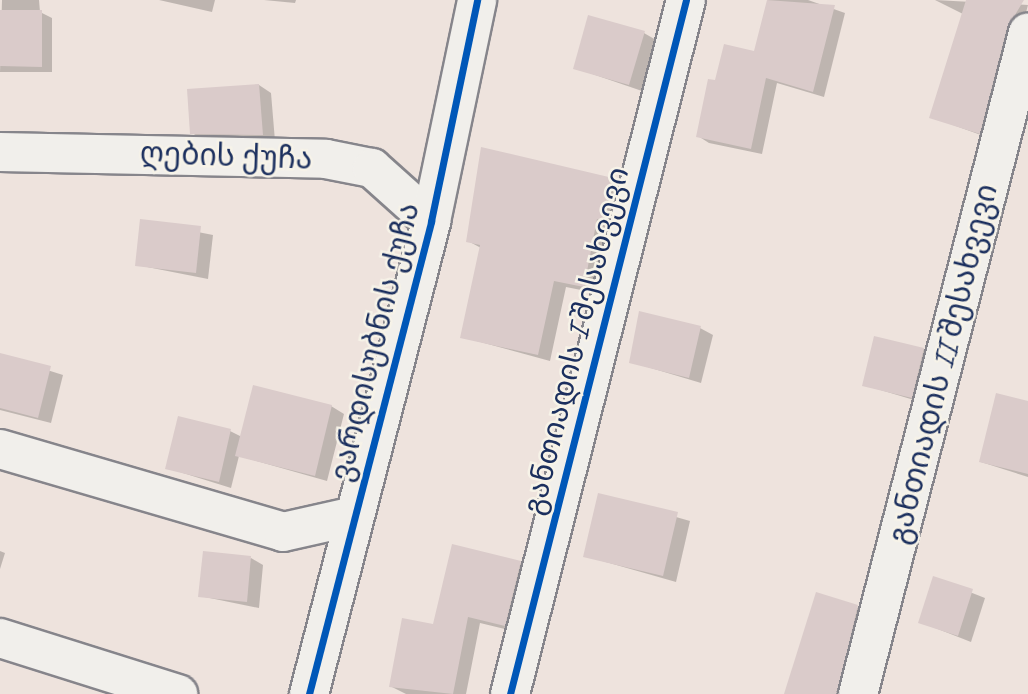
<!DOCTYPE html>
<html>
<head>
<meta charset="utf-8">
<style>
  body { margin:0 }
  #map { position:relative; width:1028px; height:694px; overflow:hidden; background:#eee3dd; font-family:Caveat,"Noto Sans Georgian",sans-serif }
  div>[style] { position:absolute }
  .shadow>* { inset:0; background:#0003 }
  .building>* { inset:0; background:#dacbca }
  .roads { filter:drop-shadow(2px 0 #86858b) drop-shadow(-2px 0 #86858b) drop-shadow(0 2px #86858b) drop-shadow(0 -2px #86858b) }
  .minor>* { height:38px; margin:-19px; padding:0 19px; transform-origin:19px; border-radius:19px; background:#f1efeb }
  .cycleway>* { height:7px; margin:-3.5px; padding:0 3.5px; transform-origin:3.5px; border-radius:3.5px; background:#0057b8 }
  span { translate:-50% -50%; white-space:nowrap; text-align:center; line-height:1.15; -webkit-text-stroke:5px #f7f3e8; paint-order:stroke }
  .street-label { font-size:30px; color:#1b2f5e }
</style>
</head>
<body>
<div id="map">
  <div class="shadow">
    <i style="clip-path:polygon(2px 0,39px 0,40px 12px,52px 18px,52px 72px,0 72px)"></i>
    <i style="clip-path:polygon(159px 0,215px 0,212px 12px)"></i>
    <i style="clip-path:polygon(264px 0,296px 0,295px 3px)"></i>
    <i style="clip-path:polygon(768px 0,808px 0,845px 13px,824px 97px,777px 83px,762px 154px,709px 143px,698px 136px,716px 82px,755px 53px)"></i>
    <i style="clip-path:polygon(935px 0,1028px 5px,992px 139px,931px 117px,963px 14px)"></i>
    <i style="clip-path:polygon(644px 33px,656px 40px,642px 91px,575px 68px)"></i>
    <i style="clip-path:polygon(259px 85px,271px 93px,275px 141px,204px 140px,192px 133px)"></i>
    <i style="clip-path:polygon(482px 149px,625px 187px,596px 293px,566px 287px,550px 361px,462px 337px,481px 248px,468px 241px)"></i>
    <i style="clip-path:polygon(142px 221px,213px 235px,208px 279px,137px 265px)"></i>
    <i style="clip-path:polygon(700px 328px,713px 335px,701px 383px,631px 362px)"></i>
    <i style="clip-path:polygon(923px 349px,936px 356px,924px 403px,864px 385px)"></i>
    <i style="clip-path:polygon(0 355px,63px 375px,51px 423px,0 410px)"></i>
    <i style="clip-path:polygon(1028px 402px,1028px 477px,981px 462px)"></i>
    <i style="clip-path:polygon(331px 406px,344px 414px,327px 481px,239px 456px,231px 488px,167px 468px,230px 431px,242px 437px)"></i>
    <i style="clip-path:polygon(599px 495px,690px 521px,676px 582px,585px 556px)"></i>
    <i style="clip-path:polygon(0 551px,5px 553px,0 569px)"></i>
    <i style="clip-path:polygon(251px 558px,263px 565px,259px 608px,200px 596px)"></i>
    <i style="clip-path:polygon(520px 563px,533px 570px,517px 632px,480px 623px,466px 694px,406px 694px,390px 686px,434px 626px)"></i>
    <i style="clip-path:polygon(934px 578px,985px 598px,971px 642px,920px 622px)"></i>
    <i style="clip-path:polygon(858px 607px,870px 614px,852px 694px,787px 694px)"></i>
  </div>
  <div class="building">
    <i style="clip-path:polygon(767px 0,835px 5px,813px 92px,766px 78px,751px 149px,696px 137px,708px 79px,715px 80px,724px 44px,754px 51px)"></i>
    <i style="clip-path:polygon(966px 0,1024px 0,1007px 28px,980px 134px,929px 118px)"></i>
    <i style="clip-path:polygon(0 10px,42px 10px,42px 67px,0 66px)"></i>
    <i style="clip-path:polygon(588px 15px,645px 31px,629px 85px,573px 69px)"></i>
    <i style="clip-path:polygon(259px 84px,263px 135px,190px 134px,187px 89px)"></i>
    <i style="clip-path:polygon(481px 147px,613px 178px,602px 221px,597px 219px,584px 287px,554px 281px,538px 355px,460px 338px,480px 245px,466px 242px)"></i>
    <i style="clip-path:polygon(140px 219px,201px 226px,196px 273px,135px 266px)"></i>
    <i style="clip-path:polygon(639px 311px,701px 326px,689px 378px,629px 363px)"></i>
    <i style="clip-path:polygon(874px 336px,924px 348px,912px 398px,862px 386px)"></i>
    <i style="clip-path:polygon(0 353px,51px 366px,38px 418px,0 408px)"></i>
    <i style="clip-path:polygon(253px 385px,332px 405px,315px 476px,235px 456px)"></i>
    <i style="clip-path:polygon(996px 393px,1028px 401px,1028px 474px,979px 462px)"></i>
    <i style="clip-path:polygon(178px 416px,231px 429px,219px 482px,165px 469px)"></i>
    <i style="clip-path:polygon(598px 493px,678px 512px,663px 576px,583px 557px)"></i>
    <i style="clip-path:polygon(452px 544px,521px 561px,505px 626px,468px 617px,453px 694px,389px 687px,402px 618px,433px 624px)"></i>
    <i style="clip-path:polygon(203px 551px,251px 556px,247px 602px,198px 597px)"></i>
    <i style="clip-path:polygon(933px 576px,973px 589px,958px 636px,918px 623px)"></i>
    <i style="clip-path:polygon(816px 592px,858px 605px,837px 694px,784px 694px)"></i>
  </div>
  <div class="roads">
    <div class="minor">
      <i style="left:0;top:152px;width:326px;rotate:1.2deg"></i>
      <i style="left:326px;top:159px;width:47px;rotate:11.1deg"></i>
      <i style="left:372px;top:168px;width:79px;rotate:41.9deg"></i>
      <i style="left:0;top:449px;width:295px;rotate:16.3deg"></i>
      <i style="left:283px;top:532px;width:73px;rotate:-12.7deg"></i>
      <i style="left:0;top:638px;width:187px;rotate:17.5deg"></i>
      <i style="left:309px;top:694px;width:488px;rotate:-75.5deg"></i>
      <i style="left:431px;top:221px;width:226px;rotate:-78.2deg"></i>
      <i style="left:510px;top:694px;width:716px;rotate:-75.77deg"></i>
      <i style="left:858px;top:694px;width:683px;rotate:-75.58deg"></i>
    </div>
  </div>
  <div class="cycleway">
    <i style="left:309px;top:694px;width:488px;rotate:-75.5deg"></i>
    <i style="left:431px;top:221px;width:226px;rotate:-78.2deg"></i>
    <i style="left:510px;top:694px;width:716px;rotate:-75.77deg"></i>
  </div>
  <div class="street-label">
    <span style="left:226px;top:156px;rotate:2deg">ღების ქუჩა</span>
    <span style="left:576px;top:341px;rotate:-76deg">განთიადის I შესახვევი</span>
    <span style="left:375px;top:342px;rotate:-76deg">ვარდისუბნის ქუჩა</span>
    <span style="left:943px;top:364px;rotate:-76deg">განთიადის II შესახვევი</span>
  </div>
</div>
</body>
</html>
